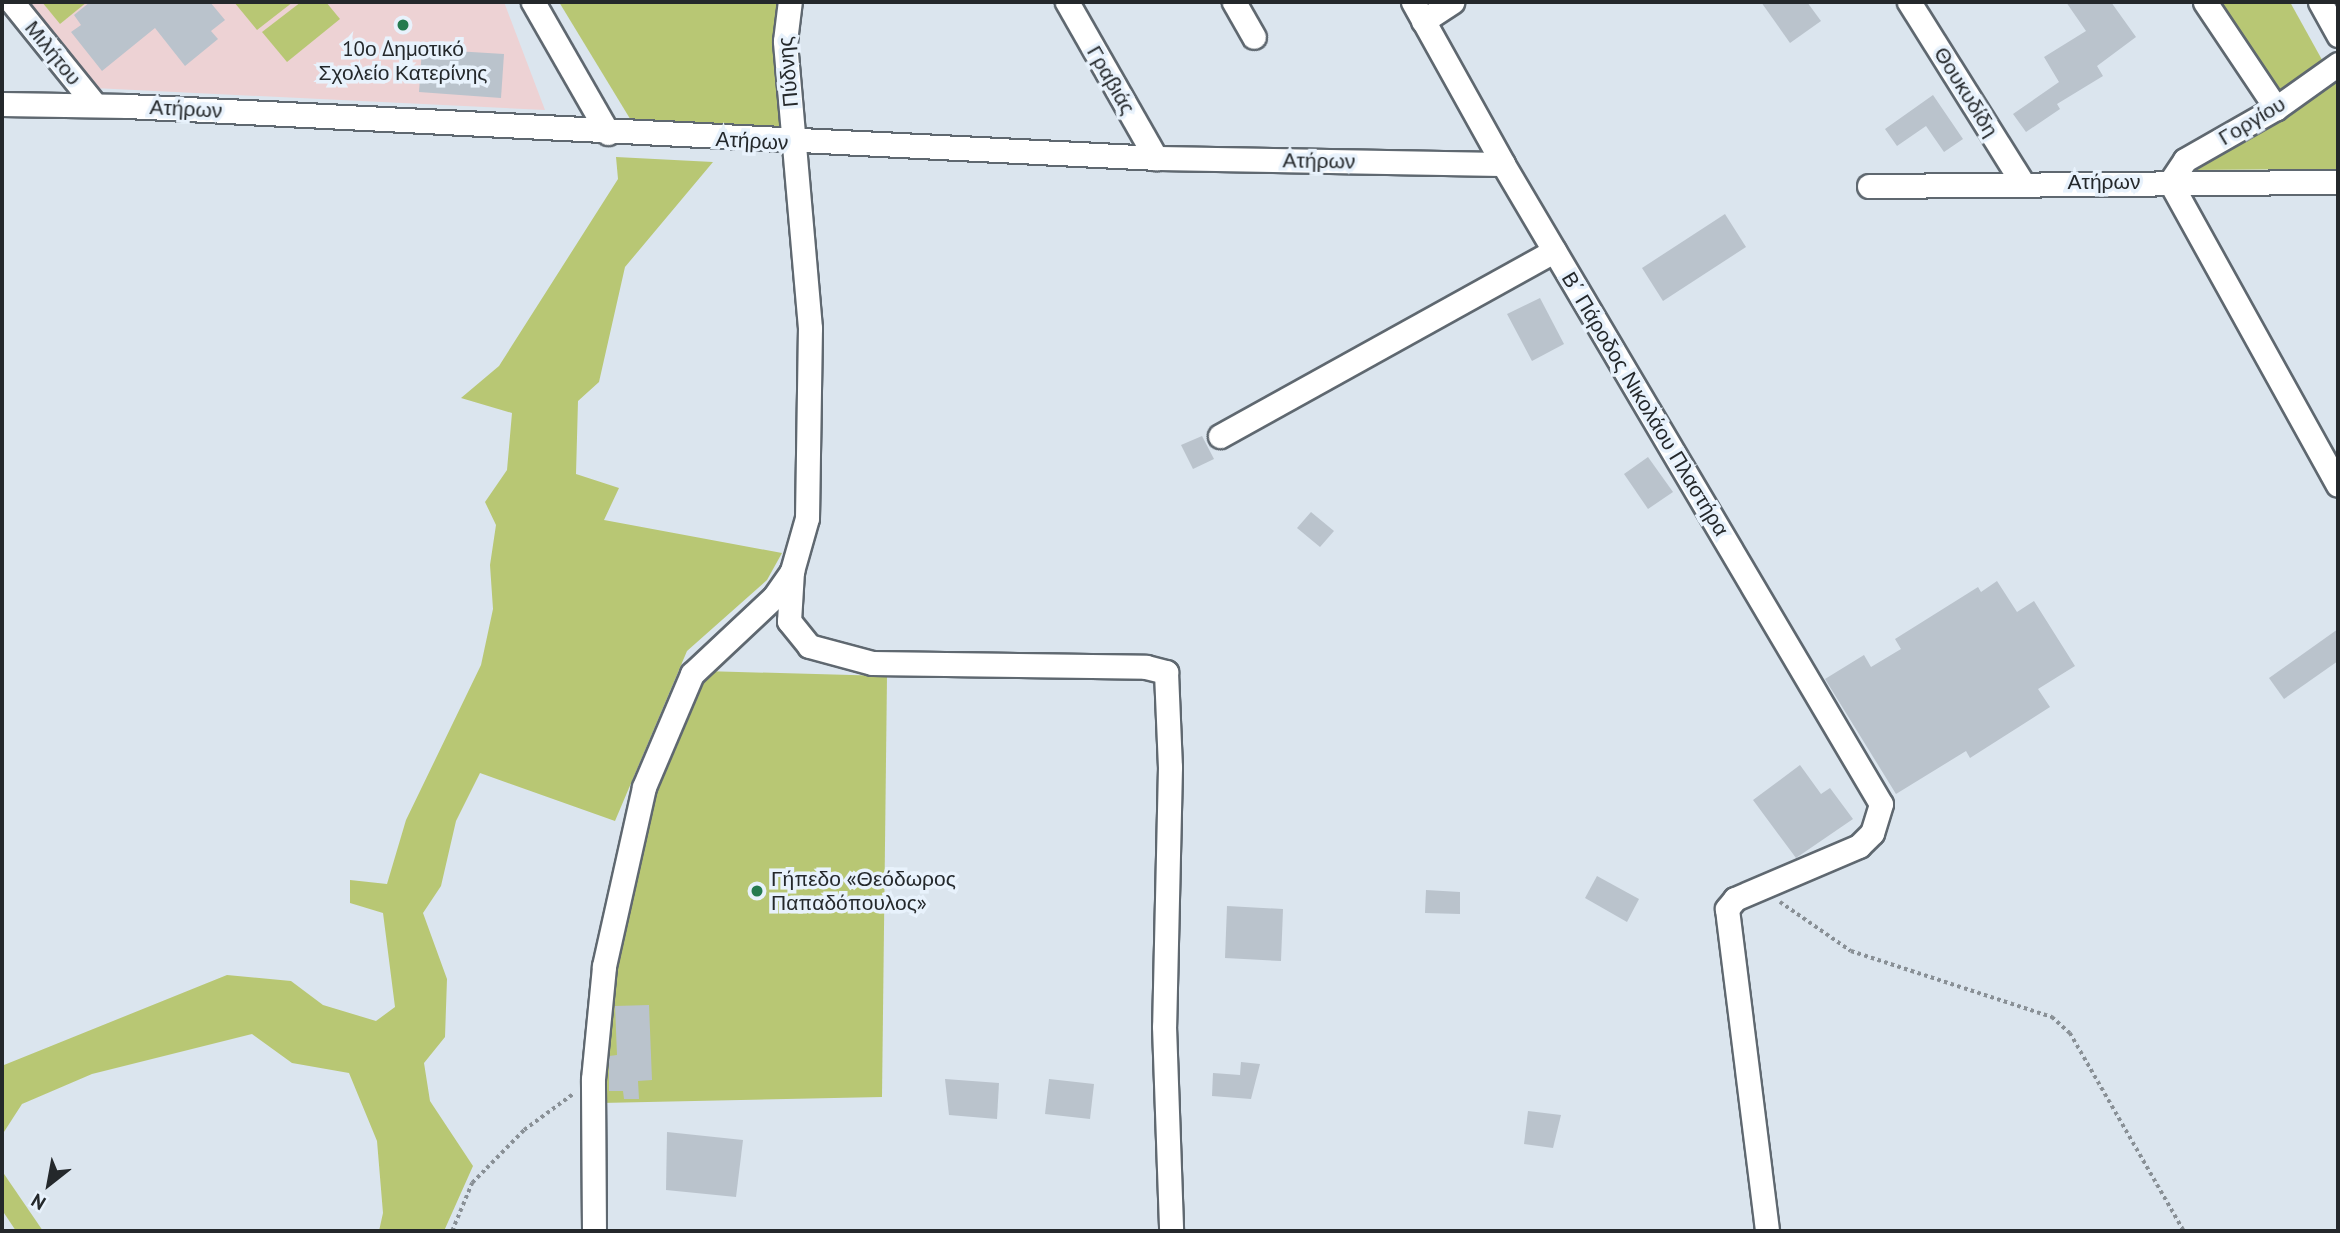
<!DOCTYPE html>
<html>
<head>
<meta charset="utf-8">
<style>
  body { margin:0 }
  #map { position:relative; width:2340px; height:1233px; overflow:hidden; background:#dbe5ee; font-family:"PT Sans",sans-serif }
  div>[style] { position:absolute }
  .education>* { inset:0; background:#edd2d4 }
  .green>* { inset:0; background:#b8c774 }
  .building>* { inset:0; background:#bac3cc }
  .path>* { height:3.5px; margin-top:-1.75px; transform-origin:0; background:repeating-linear-gradient(90deg,#899096 0 3.5px,transparent 0 7px) }
  .roads { filter:drop-shadow(2px 0 #5f6870) drop-shadow(-2px 0 #5f6870) drop-shadow(0 2px #5f6870) drop-shadow(0 -2px #5f6870) }
  .minor>* { height:23px; margin:-11.5px; padding:0 11.5px; transform-origin:11.5px; border-radius:11.5px; background:#fff }
  .dots>* { width:19px; height:19px; translate:-50% -50%; box-sizing:border-box; border:4px solid #e8f2fc; border-radius:50% }
  span { translate:-50% -50%; white-space:nowrap; text-align:center; line-height:1.15; -webkit-text-stroke:7px #e8f2fc; paint-order:stroke }
  .poi-label { font-size:21px; color:#24282b }
  .left { translate:0 -50%; text-align:left }
  .street-label { font-size:21px; color:#24282b }
  .frame { position:absolute; inset:0; border:4px solid #24282b; pointer-events:none }
  .north { position:absolute; left:14px; top:1149px; width:70px; height:70px; -webkit-text-stroke:5px #e8f2fc; paint-order:stroke; rotate:211deg; font-size:19px; font-weight:700; line-height:28px; text-align:center; color:#24282b }
  .north::after { content:''; display:block; margin:auto; width:24px; height:32px; background:#24282b; clip-path:polygon(50% 0,100% 100%,50% 72%,0 100%) }
</style>
</head>
<body>
<div id="map">
  <div class="education">
    <i style="clip-path:polygon(22px 2px,504px 2px,545px 110px,94px 88px)"></i>
  </div>
  <div class="green">
    <i style="clip-path:polygon(42px 2px,87px 2px,60px 24px)"></i>
    <i style="clip-path:polygon(234px 2px,293px 2px,257px 30px)"></i>
    <i style="clip-path:polygon(301px 2px,326px 2px,340px 19px,287px 62px,262px 32px)"></i>
    <i style="clip-path:polygon(559px 2px,782px 2px,788px 111px,780px 131px,632px 122px)"></i>
    <i style="clip-path:polygon(2197px 2px,2290px 2px,2326px 67px,2267px 103px)"></i>
    <i style="clip-path:polygon(2337px 82px,2338px 169px,2191px 170px)"></i>
    <i style="clip-path:polygon(616px 157px,713px 162px,625px 267px,599px 382px,578px 401px,576px 474px,619px 488px,604px 520px,782px 553px,767px 580px,687px 651px,615px 821px,480px 773px,456px 821px,441px 886px,423px 913px,447px 979px,445px 1037px,424px 1063px,430px 1101px,473px 1166px,444px 1231px,379px 1231px,383px 1213px,377px 1141px,349px 1073px,292px 1063px,252px 1034px,92px 1074px,22px 1104px,2px 1135px,4px 1065px,227px 975px,291px 981px,323px 1005px,376px 1021px,395px 1007px,383px 913px,350px 903px,350px 880px,387px 884px,406px 820px,481px 665px,493px 609px,490px 565px,496px 525px,485px 502px,507px 470px,512px 413px,461px 398px,499px 366px,618px 179px)"></i>
    <i style="clip-path:polygon(704px 671px,887px 676px,882px 1097px,601px 1103px,611px 991px,649px 791px)"></i>
    <i style="clip-path:polygon(2px 1171px,43px 1231px,16px 1231px,2px 1210px)"></i>
  </div>
  <div class="building">
    <i style="clip-path:polygon(90px 2px,210px 2px,225px 20px,211px 31px,218px 39px,185px 66px,155px 28px,102px 71px,71px 32px,81px 25px,74px 15px)"></i>
    <i style="clip-path:polygon(1761px 2px,1807px 2px,1821px 21px,1790px 43px)"></i>
    <i style="clip-path:polygon(2066px 2px,2111px 2px,2136px 37px,2097px 66px,2103px 76px,2057px 104px,2060px 109px,2026px 132px,2013px 114px,2059px 82px,2044px 57px,2086px 31px)"></i>
    <i style="clip-path:polygon(422px 49px,504px 54px,501px 98px,419px 92px)"></i>
    <i style="clip-path:polygon(1933px 95px,1963px 139px,1944px 152px,1926px 126px,1897px 146px,1885px 129px)"></i>
    <i style="clip-path:polygon(1725px 214px,1746px 247px,1663px 301px,1642px 268px)"></i>
    <i style="clip-path:polygon(1540px 298px,1564px 344px,1532px 361px,1507px 314px)"></i>
    <i style="clip-path:polygon(1202px 436px,1214px 459px,1193px 469px,1181px 445px)"></i>
    <i style="clip-path:polygon(1648px 457px,1673px 492px,1648px 509px,1624px 474px)"></i>
    <i style="clip-path:polygon(1311px 512px,1334px 531px,1320px 547px,1297px 528px)"></i>
    <i style="clip-path:polygon(1997px 581px,2017px 612px,2034px 601px,2075px 666px,2038px 689px,2050px 707px,1970px 758px,1966px 751px,1896px 794px,1825px 679px,1864px 655px,1871px 667px,1901px 649px,1895px 639px,1978px 587px,1981px 592px)"></i>
    <i style="clip-path:polygon(2338px 629px,2338px 661px,2284px 699px,2269px 678px)"></i>
    <i style="clip-path:polygon(1800px 765px,1821px 794px,1830px 788px,1853px 819px,1796px 858px,1753px 800px)"></i>
    <i style="clip-path:polygon(1597px 876px,1639px 899px,1627px 922px,1585px 898px)"></i>
    <i style="clip-path:polygon(1426px 890px,1460px 892px,1460px 914px,1425px 913px)"></i>
    <i style="clip-path:polygon(1227px 906px,1283px 909px,1281px 961px,1225px 958px)"></i>
    <i style="clip-path:polygon(649px 1005px,652px 1080px,638px 1081px,639px 1099px,624px 1099px,623px 1091px,609px 1091px,609px 1056px,617px 1055px,615px 1006px)"></i>
    <i style="clip-path:polygon(1241px 1062px,1260px 1064px,1251px 1099px,1212px 1096px,1213px 1073px,1240px 1075px)"></i>
    <i style="clip-path:polygon(945px 1079px,999px 1083px,997px 1119px,949px 1115px)"></i>
    <i style="clip-path:polygon(1049px 1079px,1094px 1084px,1090px 1119px,1045px 1114px)"></i>
    <i style="clip-path:polygon(1528px 1111px,1561px 1115px,1553px 1148px,1524px 1144px)"></i>
    <i style="clip-path:polygon(667px 1132px,743px 1140px,736px 1197px,666px 1190px)"></i>
  </div>
  <div class="path">
    <i style="left:1780px;top:902px;width:86px;rotate:34.6deg"></i>
    <i style="left:1851px;top:951px;width:212px;rotate:18.2deg"></i>
    <i style="left:2052px;top:1017px;width:24px;rotate:42deg"></i>
    <i style="left:2070px;top:1033px;width:228px;rotate:60.1deg"></i>
    <i style="left:452px;top:1231px;width:52px;rotate:-67.4deg"></i>
    <i style="left:472px;top:1183px;width:74px;rotate:-45.5deg"></i>
    <i style="left:524px;top:1130px;width:61px;rotate:-36.3deg"></i>
  </div>
  <div class="roads">
    <div class="minor">
      <i style="left:12px;top:2px;width:132px;rotate:51.1deg"></i>
      <i style="left:533px;top:2px;width:151px;rotate:60.2deg"></i>
      <i style="left:1067px;top:2px;width:180px;rotate:60.3deg"></i>
      <i style="left:1234px;top:2px;width:40px;rotate:60.3deg"></i>
      <i style="left:1413px;top:2px;width:185px;rotate:60.9deg"></i>
      <i style="left:1503px;top:164px;width:743px;rotate:59.43deg"></i>
      <i style="left:1881px;top:804px;width:30px;rotate:107deg"></i>
      <i style="left:1872px;top:833px;width:18px;rotate:135deg"></i>
      <i style="left:1859px;top:846px;width:135px;rotate:156.9deg"></i>
      <i style="left:1735px;top:899px;width:13px;rotate:129deg"></i>
      <i style="left:1727px;top:909px;width:324px;rotate:82.9deg"></i>
      <i style="left:1909px;top:2px;width:213px;rotate:57.9deg"></i>
      <i style="left:2205px;top:2px;width:128px;rotate:56.2deg"></i>
      <i style="left:2320px;top:2px;width:38px;rotate:61deg"></i>
      <i style="left:1423px;top:21px;width:35px;rotate:-33deg"></i>
      <i style="left:2338px;top:64px;width:76px;rotate:144.6deg"></i>
      <i style="left:2276px;top:108px;width:105px;rotate:150.3deg"></i>
      <i style="left:2185px;top:160px;width:27px;rotate:124deg"></i>
      <i style="left:2170px;top:182px;width:346px;rotate:61deg"></i>
      <i style="left:2px;top:104px;width:125px;rotate:0.9deg"></i>
      <i style="left:127px;top:106px;width:1030px;rotate:2.89deg"></i>
      <i style="left:1156px;top:158px;width:347px;rotate:1deg"></i>
      <i style="left:1869px;top:186px;width:469px;rotate:-0.5deg"></i>
      <i style="left:1220px;top:436px;width:382px;rotate:-29deg"></i>
      <i style="left:792px;top:571px;width:50px;rotate:93.4deg"></i>
      <i style="left:789px;top:621px;width:32px;rotate:51deg"></i>
      <i style="left:809px;top:646px;width:65px;rotate:15.1deg"></i>
      <i style="left:872px;top:663px;width:274px;rotate:0.8deg"></i>
      <i style="left:1146px;top:667px;width:21px;rotate:14deg"></i>
      <i style="left:1166px;top:672px;width:95px;rotate:87.6deg"></i>
      <i style="left:1170px;top:767px;width:259px;rotate:91.3deg"></i>
      <i style="left:1164px;top:1026px;width:205px;rotate:88deg"></i>
      <i style="left:594px;top:1231px;width:152px;rotate:-90.4deg"></i>
      <i style="left:593px;top:1079px;width:114px;rotate:-84.4deg"></i>
      <i style="left:604px;top:966px;width:183px;rotate:-77.4deg"></i>
      <i style="left:644px;top:787px;width:123px;rotate:-67deg"></i>
      <i style="left:692px;top:674px;width:112px;rotate:-43.2deg"></i>
      <i style="left:774px;top:597px;width:32px;rotate:-55deg"></i>
      <i style="left:792px;top:571px;width:55px;rotate:-74.2deg"></i>
      <i style="left:807px;top:518px;width:190px;rotate:-89.1deg"></i>
      <i style="left:810px;top:328px;width:288px;rotate:-95deg"></i>
      <i style="left:785px;top:41px;width:39px;rotate:-83deg"></i>
    </div>
  </div>
  <div class="dots">
    <i style="left:403px;top:25px;background:#257b4f"></i>
    <i style="left:757px;top:891px;background:#257b4f"></i>
  </div>
  <div class="poi-label">
    <span style="left:403px;top:61px">10ο Δημοτικό<br>Σχολείο Κατερίνης</span>
    <span class="left" style="left:771px;top:891px">Γήπεδο «Θεόδωρος<br>Παπαδόπουλος»</span>
  </div>
  <div class="street-label">
    <span style="left:53px;top:53px;rotate:51deg">Μιλήτου</span>
    <span style="left:788px;top:72px;rotate:-95deg">Πύδνης</span>
    <span style="left:1111px;top:80px;rotate:60deg">Γραβιάς</span>
    <span style="left:1966px;top:92px;rotate:58deg">Θουκυδίδη</span>
    <span style="left:186px;top:109px;rotate:3deg">Ατήρων</span>
    <span style="left:2252px;top:121px;rotate:-31deg">Γοργίου</span>
    <span style="left:752px;top:141px;rotate:3deg">Ατήρων</span>
    <span style="left:1319px;top:161px;rotate:1deg">Ατήρων</span>
    <span style="left:2104px;top:182px">Ατήρων</span>
    <span style="left:1645px;top:404px;rotate:59deg">Β΄ Πάροδος Νικολάου Πλαστήρα</span>
  </div>
  <div class="frame"></div>
  <div class="north">N</div>
</div>
</body>
</html>
